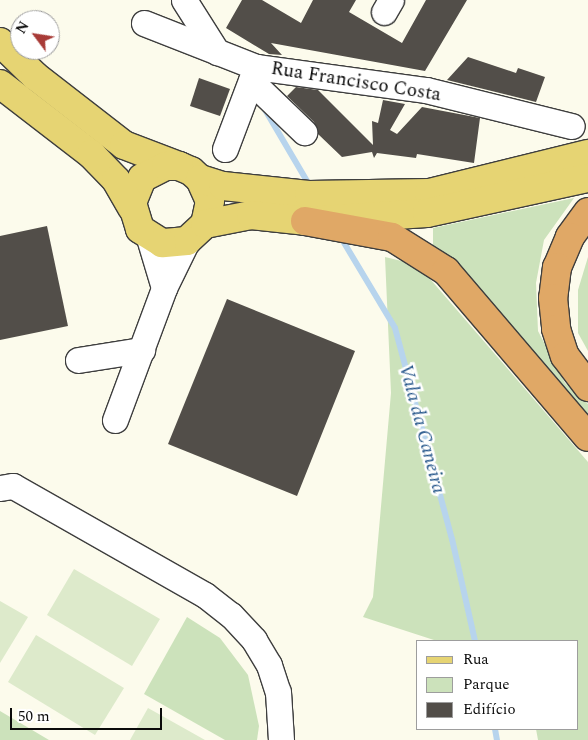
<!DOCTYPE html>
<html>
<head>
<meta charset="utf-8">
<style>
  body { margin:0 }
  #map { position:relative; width:588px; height:740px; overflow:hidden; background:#fcfbec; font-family:Spectral,serif }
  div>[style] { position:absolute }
  .green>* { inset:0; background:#cce2bb }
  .pitch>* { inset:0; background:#ddeacb }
  .stream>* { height:6px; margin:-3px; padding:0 3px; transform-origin:3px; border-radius:3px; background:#b7d4ed }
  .building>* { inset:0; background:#524e49 }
  .roads { filter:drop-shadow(1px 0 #3e3e3e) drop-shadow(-1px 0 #3e3e3e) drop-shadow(0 1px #3e3e3e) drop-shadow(0 -1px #3e3e3e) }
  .minor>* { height:25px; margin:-12.5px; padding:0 12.5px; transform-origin:12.5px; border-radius:12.5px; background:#fff }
  .major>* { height:28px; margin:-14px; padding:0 14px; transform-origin:14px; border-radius:14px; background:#e6d473 }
  .highway>* { height:28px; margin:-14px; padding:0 14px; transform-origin:14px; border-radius:14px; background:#e0a866 }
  span { translate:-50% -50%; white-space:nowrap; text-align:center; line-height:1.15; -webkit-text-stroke:5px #fff; paint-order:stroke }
  .street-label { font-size:19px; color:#0b0b0b }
  .water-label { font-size:20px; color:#26578b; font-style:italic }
  .legend { position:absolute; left:416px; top:640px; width:162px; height:90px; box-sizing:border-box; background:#fff; border:1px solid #9d9d9d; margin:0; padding:6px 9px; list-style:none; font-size:15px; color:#0b0b0b }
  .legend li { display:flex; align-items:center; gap:10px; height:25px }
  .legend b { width:25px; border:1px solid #9d9d9d }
  .north { position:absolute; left:10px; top:10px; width:50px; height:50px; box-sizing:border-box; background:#fff; border:1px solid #9d9d9d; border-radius:50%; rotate:301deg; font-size:14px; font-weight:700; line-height:20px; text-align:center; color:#0b0b0b }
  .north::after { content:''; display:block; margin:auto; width:18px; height:22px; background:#a83b37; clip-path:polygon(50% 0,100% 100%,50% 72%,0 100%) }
  .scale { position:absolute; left:10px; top:708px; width:152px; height:22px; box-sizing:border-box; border:2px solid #0b0b0b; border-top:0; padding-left:6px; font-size:15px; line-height:18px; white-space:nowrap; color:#0b0b0b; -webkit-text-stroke:4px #fff; paint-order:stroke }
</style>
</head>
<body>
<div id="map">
  <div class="green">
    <i style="clip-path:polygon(574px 198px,544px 240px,536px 283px,538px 331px,565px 383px,588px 404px,588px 422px,468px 280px,433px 245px,433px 228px)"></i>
    <i style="clip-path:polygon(385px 257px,418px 265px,588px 462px,588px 740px,538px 740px,536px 729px,577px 729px,577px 641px,437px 641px,363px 617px,373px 597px,391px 393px)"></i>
    <i style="clip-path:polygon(588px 257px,588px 351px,578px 333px,578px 290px)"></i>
    <i style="clip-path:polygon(187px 617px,220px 638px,248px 675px,259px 726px,257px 740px,225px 740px,144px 694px)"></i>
    <i style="clip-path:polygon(0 711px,49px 740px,0 740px)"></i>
  </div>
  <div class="pitch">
    <i style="clip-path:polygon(74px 569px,160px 619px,132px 666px,47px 615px)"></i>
    <i style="clip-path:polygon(0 601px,28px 617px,0 663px)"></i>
    <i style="clip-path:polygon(36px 635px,124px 688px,95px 735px,8px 682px)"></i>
    <i style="clip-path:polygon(148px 708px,205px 740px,130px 740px)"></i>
  </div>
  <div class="stream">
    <i style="left:264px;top:108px;width:91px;rotate:59.5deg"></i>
    <i style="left:340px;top:236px;width:107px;rotate:59.1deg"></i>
    <i style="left:395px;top:328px;width:219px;rotate:74.9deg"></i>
    <i style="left:452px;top:539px;width:105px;rotate:77.3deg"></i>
    <i style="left:495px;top:729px;width:11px;rotate:80deg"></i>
  </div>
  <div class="building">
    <i style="clip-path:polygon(242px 0,262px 0,301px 23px,313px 0,356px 0,349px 12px,402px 43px,426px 0,467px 0,425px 71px,271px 43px,282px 55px,269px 54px,226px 28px)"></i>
    <i style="clip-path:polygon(468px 57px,516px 73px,518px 68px,545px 77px,536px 102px,447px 80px)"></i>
    <i style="clip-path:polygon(199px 78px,230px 89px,220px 116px,190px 106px)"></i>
    <i style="clip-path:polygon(296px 87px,318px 90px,373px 145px,372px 121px,378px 123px,383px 100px,405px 104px,390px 130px,397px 134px,422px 107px,480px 118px,474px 163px,417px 154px,416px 158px,377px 153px,374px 158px,372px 152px,342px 157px,318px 134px,314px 122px,287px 96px)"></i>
    <i style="clip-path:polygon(47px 226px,68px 326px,0 340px,0 236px)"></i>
    <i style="clip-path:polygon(227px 299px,355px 351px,297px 496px,168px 444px)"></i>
  </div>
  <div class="roads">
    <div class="minor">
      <i style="left:184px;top:0;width:62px;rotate:57.6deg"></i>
      <i style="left:384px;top:12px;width:14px;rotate:-60deg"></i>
      <i style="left:144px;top:23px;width:120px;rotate:21.4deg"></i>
      <i style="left:256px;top:67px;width:172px;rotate:7.7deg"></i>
      <i style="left:426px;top:90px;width:150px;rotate:13.9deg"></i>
      <i style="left:251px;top:81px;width:74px;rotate:43.9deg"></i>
      <i style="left:225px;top:149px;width:88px;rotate:-69.3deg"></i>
      <i style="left:149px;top:238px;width:52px;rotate:73.3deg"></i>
      <i style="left:78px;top:360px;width:65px;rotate:-8.9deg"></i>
      <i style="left:115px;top:420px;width:141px;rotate:-69.6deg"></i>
      <i style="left:164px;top:288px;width:52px;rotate:-63.9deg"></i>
      <i style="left:0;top:488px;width:13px;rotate:-9deg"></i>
      <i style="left:13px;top:486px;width:221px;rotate:29.6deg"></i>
      <i style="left:205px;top:595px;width:33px;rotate:38deg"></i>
      <i style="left:231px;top:615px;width:34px;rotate:47deg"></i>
      <i style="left:254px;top:640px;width:29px;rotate:59deg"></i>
      <i style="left:269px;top:665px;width:28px;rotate:72deg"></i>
      <i style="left:278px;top:692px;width:48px;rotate:86.4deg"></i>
    </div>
    <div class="major">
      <i style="left:0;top:42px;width:49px;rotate:44.2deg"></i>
      <i style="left:35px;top:76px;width:113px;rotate:37.8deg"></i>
      <i style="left:124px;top:145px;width:59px;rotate:20.9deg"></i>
      <i style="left:179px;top:166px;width:13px;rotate:23deg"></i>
      <i style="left:191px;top:171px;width:12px;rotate:42deg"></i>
      <i style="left:200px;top:179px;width:24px;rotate:66deg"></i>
      <i style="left:210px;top:201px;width:24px;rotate:102deg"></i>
      <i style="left:205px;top:224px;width:25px;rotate:137deg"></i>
      <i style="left:187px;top:241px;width:25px;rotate:175deg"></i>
      <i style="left:162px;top:243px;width:26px;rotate:-148deg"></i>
      <i style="left:140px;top:229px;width:27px;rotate:-107deg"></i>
      <i style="left:132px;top:203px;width:27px;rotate:-68deg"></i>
      <i style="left:142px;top:178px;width:27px;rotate:-27deg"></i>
      <i style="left:166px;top:166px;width:13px"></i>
      <i style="left:0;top:84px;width:115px;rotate:37.6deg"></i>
      <i style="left:91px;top:154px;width:36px;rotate:46deg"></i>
      <i style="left:116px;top:180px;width:32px;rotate:60deg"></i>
      <i style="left:200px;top:179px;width:24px;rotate:17deg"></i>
      <i style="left:223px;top:186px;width:86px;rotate:6deg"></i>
      <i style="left:309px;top:195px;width:120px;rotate:-1deg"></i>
      <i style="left:429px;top:193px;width:164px;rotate:-13.8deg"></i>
      <i style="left:205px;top:224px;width:47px;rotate:-11.1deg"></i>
      <i style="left:251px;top:215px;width:54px;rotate:6.3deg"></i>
      <i style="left:305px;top:221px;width:122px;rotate:-3.8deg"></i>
      <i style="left:427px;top:213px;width:165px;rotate:-12.3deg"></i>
    </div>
    <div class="highway">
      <i style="left:588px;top:212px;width:31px;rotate:126deg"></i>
      <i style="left:570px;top:237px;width:33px;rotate:113deg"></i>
      <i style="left:557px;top:267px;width:31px;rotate:97deg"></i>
      <i style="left:553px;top:298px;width:31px;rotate:84deg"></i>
      <i style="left:556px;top:329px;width:28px;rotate:72deg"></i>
      <i style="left:565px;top:356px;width:39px;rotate:53deg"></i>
      <i style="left:305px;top:221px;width:88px;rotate:10.4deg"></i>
      <i style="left:392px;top:237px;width:64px;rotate:32.2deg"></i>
      <i style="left:446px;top:271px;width:218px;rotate:49.5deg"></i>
    </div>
  </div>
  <div class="street-label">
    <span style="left:356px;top:82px;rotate:9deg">Rua Francisco Costa</span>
  </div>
  <div class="water-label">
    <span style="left:422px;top:429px;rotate:75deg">Vala da Caneira</span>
  </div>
  <ul class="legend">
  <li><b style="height:6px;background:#e6d473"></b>Rua</li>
  <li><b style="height:14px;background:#cce2bb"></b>Parque</li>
  <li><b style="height:14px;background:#524e49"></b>Edifício</li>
  </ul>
  <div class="north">N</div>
  <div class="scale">50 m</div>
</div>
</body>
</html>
